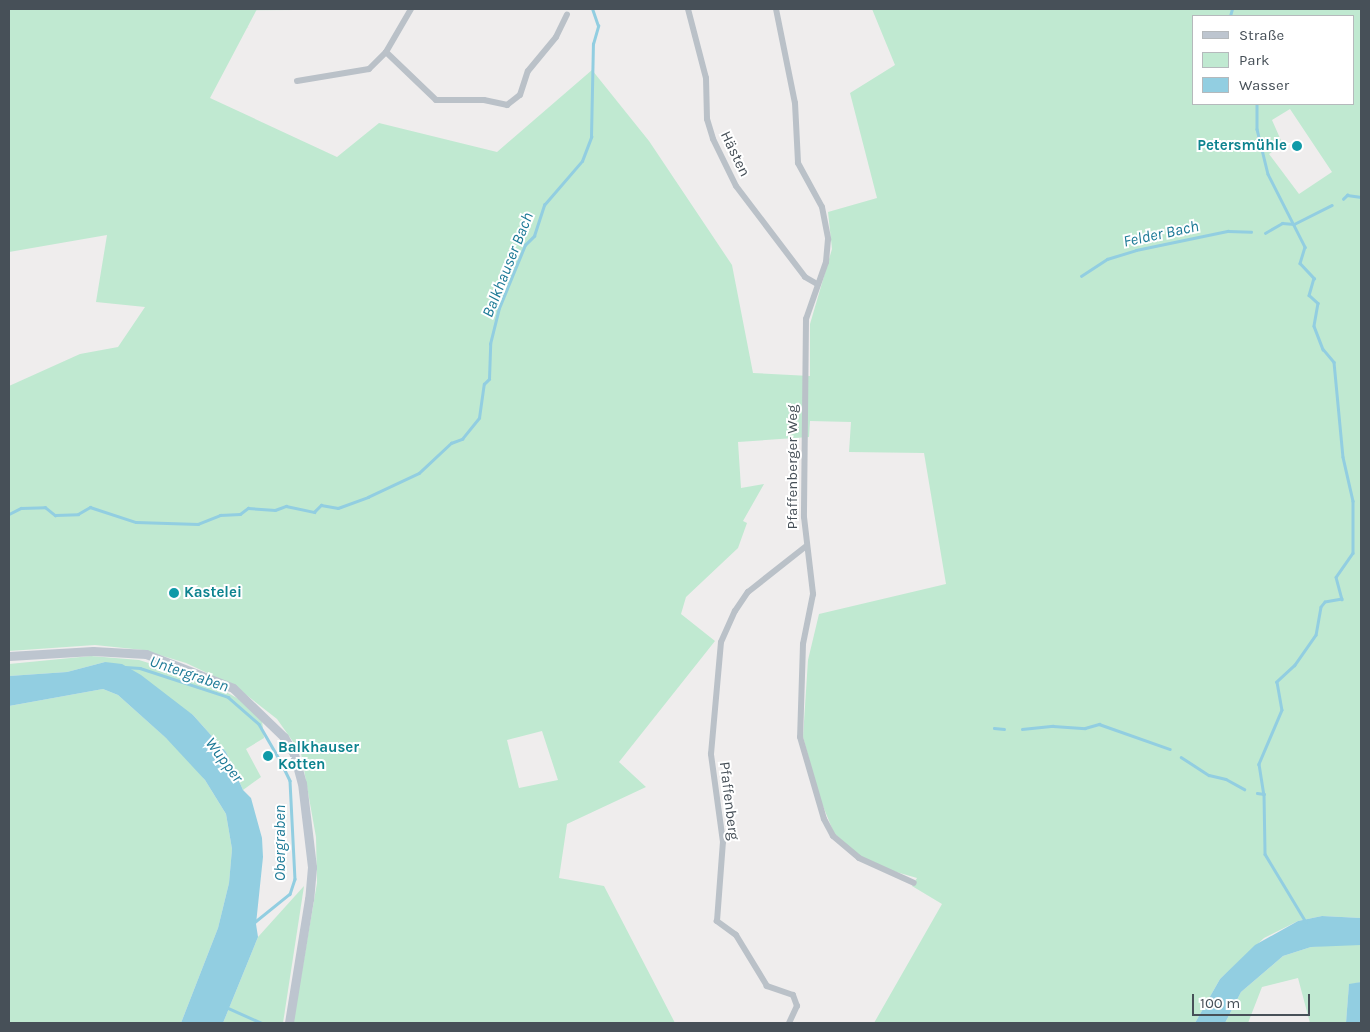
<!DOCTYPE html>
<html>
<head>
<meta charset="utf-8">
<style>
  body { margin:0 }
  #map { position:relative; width:1370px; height:1032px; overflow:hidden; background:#efeded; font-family:Karla,sans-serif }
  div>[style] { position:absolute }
  .green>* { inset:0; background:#c0e9d1 }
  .water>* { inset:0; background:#92cee1 }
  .stream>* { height:2.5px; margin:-1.25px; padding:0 1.25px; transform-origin:1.25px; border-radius:1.25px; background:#92cee1 }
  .street>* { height:6px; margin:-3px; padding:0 3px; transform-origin:3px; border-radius:3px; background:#bac1c8 }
  .secondary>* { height:9px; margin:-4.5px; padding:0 4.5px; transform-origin:4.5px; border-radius:4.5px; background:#bdc5cf }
  .dots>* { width:14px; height:14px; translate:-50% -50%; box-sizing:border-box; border:2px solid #fff; border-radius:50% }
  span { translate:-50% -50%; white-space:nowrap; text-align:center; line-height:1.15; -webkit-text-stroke:4px #fff; paint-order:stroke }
  .culture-label { font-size:15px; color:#0d838f; font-weight:700 }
  .right { translate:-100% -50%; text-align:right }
  .left { translate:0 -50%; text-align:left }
  .street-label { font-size:15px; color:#475058 }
  .water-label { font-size:16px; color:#1c7996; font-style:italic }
  .frame { position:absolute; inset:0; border:10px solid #475058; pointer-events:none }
  .legend { position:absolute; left:1192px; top:15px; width:162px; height:90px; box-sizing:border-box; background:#fff; border:1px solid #b5b9bc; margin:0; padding:6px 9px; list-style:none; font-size:15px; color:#475058 }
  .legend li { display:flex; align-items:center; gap:10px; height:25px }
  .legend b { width:25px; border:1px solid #b5b9bc }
  .scale { position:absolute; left:1192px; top:994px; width:118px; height:22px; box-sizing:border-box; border:2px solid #475058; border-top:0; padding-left:6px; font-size:15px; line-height:18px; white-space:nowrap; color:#475058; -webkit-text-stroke:4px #fff; paint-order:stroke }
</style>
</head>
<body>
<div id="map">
  <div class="green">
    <i style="clip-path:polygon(evenodd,9px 9px,257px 9px,210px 98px,337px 157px,379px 123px,497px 152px,592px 70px,649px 141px,732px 265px,753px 373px,810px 376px,810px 324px,832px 249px,828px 212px,877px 198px,850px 93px,895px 65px,872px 9px,1361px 9px,1361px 918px,1322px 916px,1298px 921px,1264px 938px,1220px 979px,1195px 1023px,874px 1023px,942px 904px,912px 886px,917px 878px,886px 869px,858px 855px,834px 833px,820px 799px,803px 737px,808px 660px,819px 614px,946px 584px,924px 453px,849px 452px,851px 422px,810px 421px,809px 437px,738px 442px,741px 488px,764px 484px,743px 521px,747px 523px,738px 548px,686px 597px,681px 614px,715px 641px,619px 762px,646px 787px,567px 824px,559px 878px,604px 886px,675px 1023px,293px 1023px,317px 883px,316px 837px,301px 753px,277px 719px,235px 686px,186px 663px,143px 650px,95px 645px,9px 651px,9px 386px,80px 354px,118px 347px,145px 307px,96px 302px,107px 235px,9px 252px,9px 9px,1194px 16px,1354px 16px,1354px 104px,1194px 104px,1194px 16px,9px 9px,1290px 109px,1332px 172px,1299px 194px,1269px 154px,1283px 145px,1272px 120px,1290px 109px,9px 9px,542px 731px,558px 780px,519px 788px,507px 740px,542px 731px)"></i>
    <i style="clip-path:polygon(91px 656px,139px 660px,206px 681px,246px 703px,262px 720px,264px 738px,246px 749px,261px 777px,243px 790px,226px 752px,193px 715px,105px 662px,67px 672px,9px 676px,9px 664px)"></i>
    <i style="clip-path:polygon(103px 689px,118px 695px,183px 753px,205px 780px,226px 814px,232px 849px,229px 883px,218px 928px,181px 1023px,9px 1023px,9px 706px)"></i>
    <i style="clip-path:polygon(304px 886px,283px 1023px,223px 1023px,258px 937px)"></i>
    <i style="clip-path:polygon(1352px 943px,1361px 945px,1361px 982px,1349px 985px,1346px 1023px,1310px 1023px,1298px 978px,1262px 987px,1248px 1023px,1225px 1023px,1241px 992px,1283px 956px,1311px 947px)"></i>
  </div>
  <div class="water">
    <i style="clip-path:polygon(105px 662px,122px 664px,141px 675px,193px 715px,226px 752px,243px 790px,251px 798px,262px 838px,263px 857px,256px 924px,258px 937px,223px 1023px,181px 1023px,218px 928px,229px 883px,232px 849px,226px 814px,205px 780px,166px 738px,118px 695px,103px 689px,9px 706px,9px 676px,67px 672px)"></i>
    <i style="clip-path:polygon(1322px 916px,1361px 918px,1361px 945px,1311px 947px,1283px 956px,1241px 992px,1225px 1023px,1195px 1023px,1220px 979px,1255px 945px,1298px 921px)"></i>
    <i style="clip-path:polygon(1361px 982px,1361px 1023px,1346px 1023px,1349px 984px)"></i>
  </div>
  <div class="stream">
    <i style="left:1230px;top:16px;width:7px;rotate:-74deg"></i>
    <i style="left:1257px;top:104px;width:25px;rotate:90deg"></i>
    <i style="left:1257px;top:129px;width:46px;rotate:76.3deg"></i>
    <i style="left:1268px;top:174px;width:82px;rotate:63.1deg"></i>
    <i style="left:1305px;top:247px;width:17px;rotate:107deg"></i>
    <i style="left:1300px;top:263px;width:21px;rotate:47deg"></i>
    <i style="left:1314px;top:278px;width:18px;rotate:106deg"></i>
    <i style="left:1309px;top:295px;width:12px;rotate:42deg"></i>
    <i style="left:1318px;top:303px;width:23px;rotate:100deg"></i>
    <i style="left:1314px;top:326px;width:25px;rotate:69deg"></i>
    <i style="left:1323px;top:349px;width:17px;rotate:50deg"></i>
    <i style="left:1334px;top:362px;width:95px;rotate:84.6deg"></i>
    <i style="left:1343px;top:457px;width:45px;rotate:77.2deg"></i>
    <i style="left:1353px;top:501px;width:52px;rotate:90deg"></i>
    <i style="left:1353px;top:553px;width:29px;rotate:125deg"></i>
    <i style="left:1336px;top:577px;width:23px;rotate:75deg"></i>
    <i style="left:1342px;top:599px;width:17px;rotate:170deg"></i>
    <i style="left:1325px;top:602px;width:6px;rotate:129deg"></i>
    <i style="left:1321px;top:607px;width:28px;rotate:100deg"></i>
    <i style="left:1316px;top:635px;width:37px;rotate:125deg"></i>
    <i style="left:1295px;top:665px;width:25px;rotate:137deg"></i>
    <i style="left:1277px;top:682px;width:28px;rotate:80deg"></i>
    <i style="left:1282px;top:710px;width:59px;rotate:113.1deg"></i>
    <i style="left:1259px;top:764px;width:30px;rotate:81deg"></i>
    <i style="left:1264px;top:794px;width:60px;rotate:89deg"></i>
    <i style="left:1265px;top:854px;width:79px;rotate:58.9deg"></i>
    <i style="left:1343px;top:199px;width:6px;rotate:-45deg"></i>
    <i style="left:1347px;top:195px;width:14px;rotate:8deg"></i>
    <i style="left:1265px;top:233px;width:20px;rotate:-30deg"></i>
    <i style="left:1282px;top:223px;width:12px;rotate:5deg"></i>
    <i style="left:1294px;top:224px;width:42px;rotate:-26.6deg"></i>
    <i style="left:1081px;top:276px;width:31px;rotate:-33deg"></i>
    <i style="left:1107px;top:259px;width:30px;rotate:-17deg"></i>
    <i style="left:1136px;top:250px;width:94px;rotate:-11.7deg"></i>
    <i style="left:1228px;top:231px;width:23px;rotate:2deg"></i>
    <i style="left:9px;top:514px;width:13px;rotate:-27deg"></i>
    <i style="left:21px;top:508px;width:24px;rotate:-2deg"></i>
    <i style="left:45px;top:507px;width:13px;rotate:39deg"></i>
    <i style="left:55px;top:515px;width:23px;rotate:-2deg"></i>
    <i style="left:78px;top:514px;width:14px;rotate:-30deg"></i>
    <i style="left:90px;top:507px;width:48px;rotate:18.1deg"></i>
    <i style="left:136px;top:522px;width:62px;rotate:1.8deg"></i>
    <i style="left:198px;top:524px;width:24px;rotate:-22deg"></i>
    <i style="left:220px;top:515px;width:20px;rotate:-3deg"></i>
    <i style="left:240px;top:514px;width:10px;rotate:-37deg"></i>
    <i style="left:248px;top:508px;width:27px;rotate:4deg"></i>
    <i style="left:275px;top:510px;width:12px;rotate:-20deg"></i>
    <i style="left:286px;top:506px;width:29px;rotate:12deg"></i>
    <i style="left:314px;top:512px;width:10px;rotate:-45deg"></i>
    <i style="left:321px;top:505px;width:17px;rotate:10deg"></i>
    <i style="left:338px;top:508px;width:32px;rotate:-20deg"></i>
    <i style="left:368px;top:497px;width:56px;rotate:-25.2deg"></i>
    <i style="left:419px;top:473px;width:44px;rotate:-43.2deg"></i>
    <i style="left:451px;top:443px;width:12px;rotate:-20deg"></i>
    <i style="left:462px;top:439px;width:27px;rotate:-51deg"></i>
    <i style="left:479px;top:418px;width:34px;rotate:-82deg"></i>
    <i style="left:484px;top:384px;width:7px;rotate:-45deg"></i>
    <i style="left:489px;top:379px;width:35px;rotate:-88deg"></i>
    <i style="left:490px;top:344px;width:37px;rotate:-76deg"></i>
    <i style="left:499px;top:308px;width:68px;rotate:-67.6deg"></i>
    <i style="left:525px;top:245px;width:13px;rotate:-45deg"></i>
    <i style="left:534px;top:236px;width:33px;rotate:-72deg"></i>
    <i style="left:544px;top:205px;width:58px;rotate:-49.2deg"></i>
    <i style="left:582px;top:161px;width:26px;rotate:-69deg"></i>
    <i style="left:591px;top:137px;width:93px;rotate:-88.8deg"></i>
    <i style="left:593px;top:44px;width:19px;rotate:-74deg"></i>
    <i style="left:598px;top:26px;width:18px;rotate:-109deg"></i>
    <i style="left:125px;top:667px;width:15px;rotate:4deg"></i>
    <i style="left:140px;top:668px;width:93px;rotate:18.2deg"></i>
    <i style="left:228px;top:697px;width:41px;rotate:41.1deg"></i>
    <i style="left:259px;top:724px;width:39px;rotate:60deg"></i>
    <i style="left:279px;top:758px;width:25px;rotate:64deg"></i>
    <i style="left:290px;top:781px;width:98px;rotate:87.1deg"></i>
    <i style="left:295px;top:879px;width:16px;rotate:108deg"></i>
    <i style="left:290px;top:894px;width:48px;rotate:141deg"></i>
    <i style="left:994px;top:728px;width:10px;rotate:6deg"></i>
    <i style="left:1022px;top:729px;width:31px;rotate:-6deg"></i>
    <i style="left:1053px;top:726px;width:32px;rotate:4deg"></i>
    <i style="left:1085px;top:728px;width:15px;rotate:-16deg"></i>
    <i style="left:1099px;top:724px;width:75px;rotate:19.4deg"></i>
    <i style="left:1181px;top:757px;width:33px;rotate:33deg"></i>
    <i style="left:1209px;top:775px;width:17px;rotate:13deg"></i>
    <i style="left:1226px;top:779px;width:21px;rotate:29deg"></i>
    <i style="left:1257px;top:793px;width:7px;rotate:8deg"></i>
    <i style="left:228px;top:1008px;width:37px;rotate:24deg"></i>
  </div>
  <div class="street">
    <i style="left:688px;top:9px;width:71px;rotate:75.4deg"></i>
    <i style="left:706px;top:78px;width:41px;rotate:88.6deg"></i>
    <i style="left:707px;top:119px;width:21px;rotate:73deg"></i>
    <i style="left:713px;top:139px;width:52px;rotate:63.9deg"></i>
    <i style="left:736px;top:186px;width:114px;rotate:52.8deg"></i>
    <i style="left:805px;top:277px;width:14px;rotate:30deg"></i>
    <i style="left:776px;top:9px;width:96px;rotate:78.6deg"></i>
    <i style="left:795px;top:103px;width:60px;rotate:87.1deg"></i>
    <i style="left:798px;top:163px;width:50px;rotate:61.4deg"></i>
    <i style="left:822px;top:207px;width:33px;rotate:79deg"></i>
    <i style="left:828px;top:239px;width:23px;rotate:95deg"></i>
    <i style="left:826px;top:262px;width:60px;rotate:109.3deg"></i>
    <i style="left:806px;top:319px;width:198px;rotate:90.6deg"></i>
    <i style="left:804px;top:517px;width:78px;rotate:83.3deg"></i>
    <i style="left:813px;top:594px;width:51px;rotate:101.3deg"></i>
    <i style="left:803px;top:644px;width:93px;rotate:91.8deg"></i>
    <i style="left:800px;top:737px;width:85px;rotate:73.7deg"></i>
    <i style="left:824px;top:819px;width:19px;rotate:62deg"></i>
    <i style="left:833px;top:836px;width:34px;rotate:40deg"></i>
    <i style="left:859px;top:858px;width:60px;rotate:24.4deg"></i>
    <i style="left:386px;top:52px;width:69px;rotate:43.8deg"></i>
    <i style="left:436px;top:100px;width:48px"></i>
    <i style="left:484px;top:100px;width:24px;rotate:12deg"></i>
    <i style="left:507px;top:105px;width:16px;rotate:-38deg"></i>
    <i style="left:520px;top:95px;width:25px;rotate:-72deg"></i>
    <i style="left:528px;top:71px;width:44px;rotate:-50.5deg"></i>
    <i style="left:556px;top:37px;width:25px;rotate:-64deg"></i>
    <i style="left:297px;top:81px;width:73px;rotate:-9.5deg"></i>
    <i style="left:369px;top:69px;width:24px;rotate:-45deg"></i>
    <i style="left:386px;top:52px;width:50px;rotate:-59.8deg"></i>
    <i style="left:789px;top:1023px;width:19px;rotate:-65deg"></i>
    <i style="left:797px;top:1006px;width:12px;rotate:-110deg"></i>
    <i style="left:793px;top:995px;width:28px;rotate:-161deg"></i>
    <i style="left:767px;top:986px;width:60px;rotate:-121.3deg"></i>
    <i style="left:736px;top:935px;width:24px;rotate:-144deg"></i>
    <i style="left:717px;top:921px;width:79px;rotate:-85.7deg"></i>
    <i style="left:723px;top:842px;width:89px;rotate:-97.8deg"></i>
    <i style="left:711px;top:754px;width:112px;rotate:-84.9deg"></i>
    <i style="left:721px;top:642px;width:34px;rotate:-66deg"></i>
    <i style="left:735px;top:611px;width:23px;rotate:-56deg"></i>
    <i style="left:748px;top:592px;width:73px;rotate:-38.3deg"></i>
  </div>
  <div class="secondary">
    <i style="left:9px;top:656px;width:84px;rotate:-3.4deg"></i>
    <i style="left:93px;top:651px;width:53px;rotate:3.2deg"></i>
    <i style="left:146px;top:654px;width:93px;rotate:21.3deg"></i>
    <i style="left:233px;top:688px;width:71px;rotate:43.9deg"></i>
    <i style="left:284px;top:737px;width:20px;rotate:60deg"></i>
    <i style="left:294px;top:754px;width:30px;rotate:75deg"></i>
    <i style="left:302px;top:783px;width:85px;rotate:83.2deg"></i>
    <i style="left:312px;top:867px;width:32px;rotate:95deg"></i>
    <i style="left:309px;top:899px;width:126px;rotate:99.2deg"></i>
  </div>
  <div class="dots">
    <i style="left:1297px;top:146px;background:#0f9aa8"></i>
    <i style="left:174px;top:593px;background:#0f9aa8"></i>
    <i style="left:268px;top:756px;background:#0f9aa8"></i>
  </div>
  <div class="culture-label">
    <span class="right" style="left:1287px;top:146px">Petersmühle</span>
    <span class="left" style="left:184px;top:593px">Kastelei</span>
    <span class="left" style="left:278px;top:756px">Balkhauser<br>Kotten</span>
  </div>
  <div class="street-label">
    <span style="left:735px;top:154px;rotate:64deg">Hästen</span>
    <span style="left:793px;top:467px;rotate:-90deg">Pfaffenberger Weg</span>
    <span style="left:729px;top:801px;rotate:83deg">Pfaffenberg</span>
  </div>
  <div class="water-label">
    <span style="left:1161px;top:234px;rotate:-12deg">Felder Bach</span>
    <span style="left:508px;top:265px;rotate:-68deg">Balkhauser Bach</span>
    <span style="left:189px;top:674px;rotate:19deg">Untergraben</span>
    <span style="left:224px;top:760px;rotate:53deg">Wupper</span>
    <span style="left:280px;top:843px;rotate:-90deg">Obergraben</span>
  </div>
  <div class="frame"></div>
  <ul class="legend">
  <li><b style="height:6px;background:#bdc5cf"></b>Straße</li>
  <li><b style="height:14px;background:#c0e9d1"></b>Park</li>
  <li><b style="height:14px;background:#92cee1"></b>Wasser</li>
  </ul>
  <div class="scale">100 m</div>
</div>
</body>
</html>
